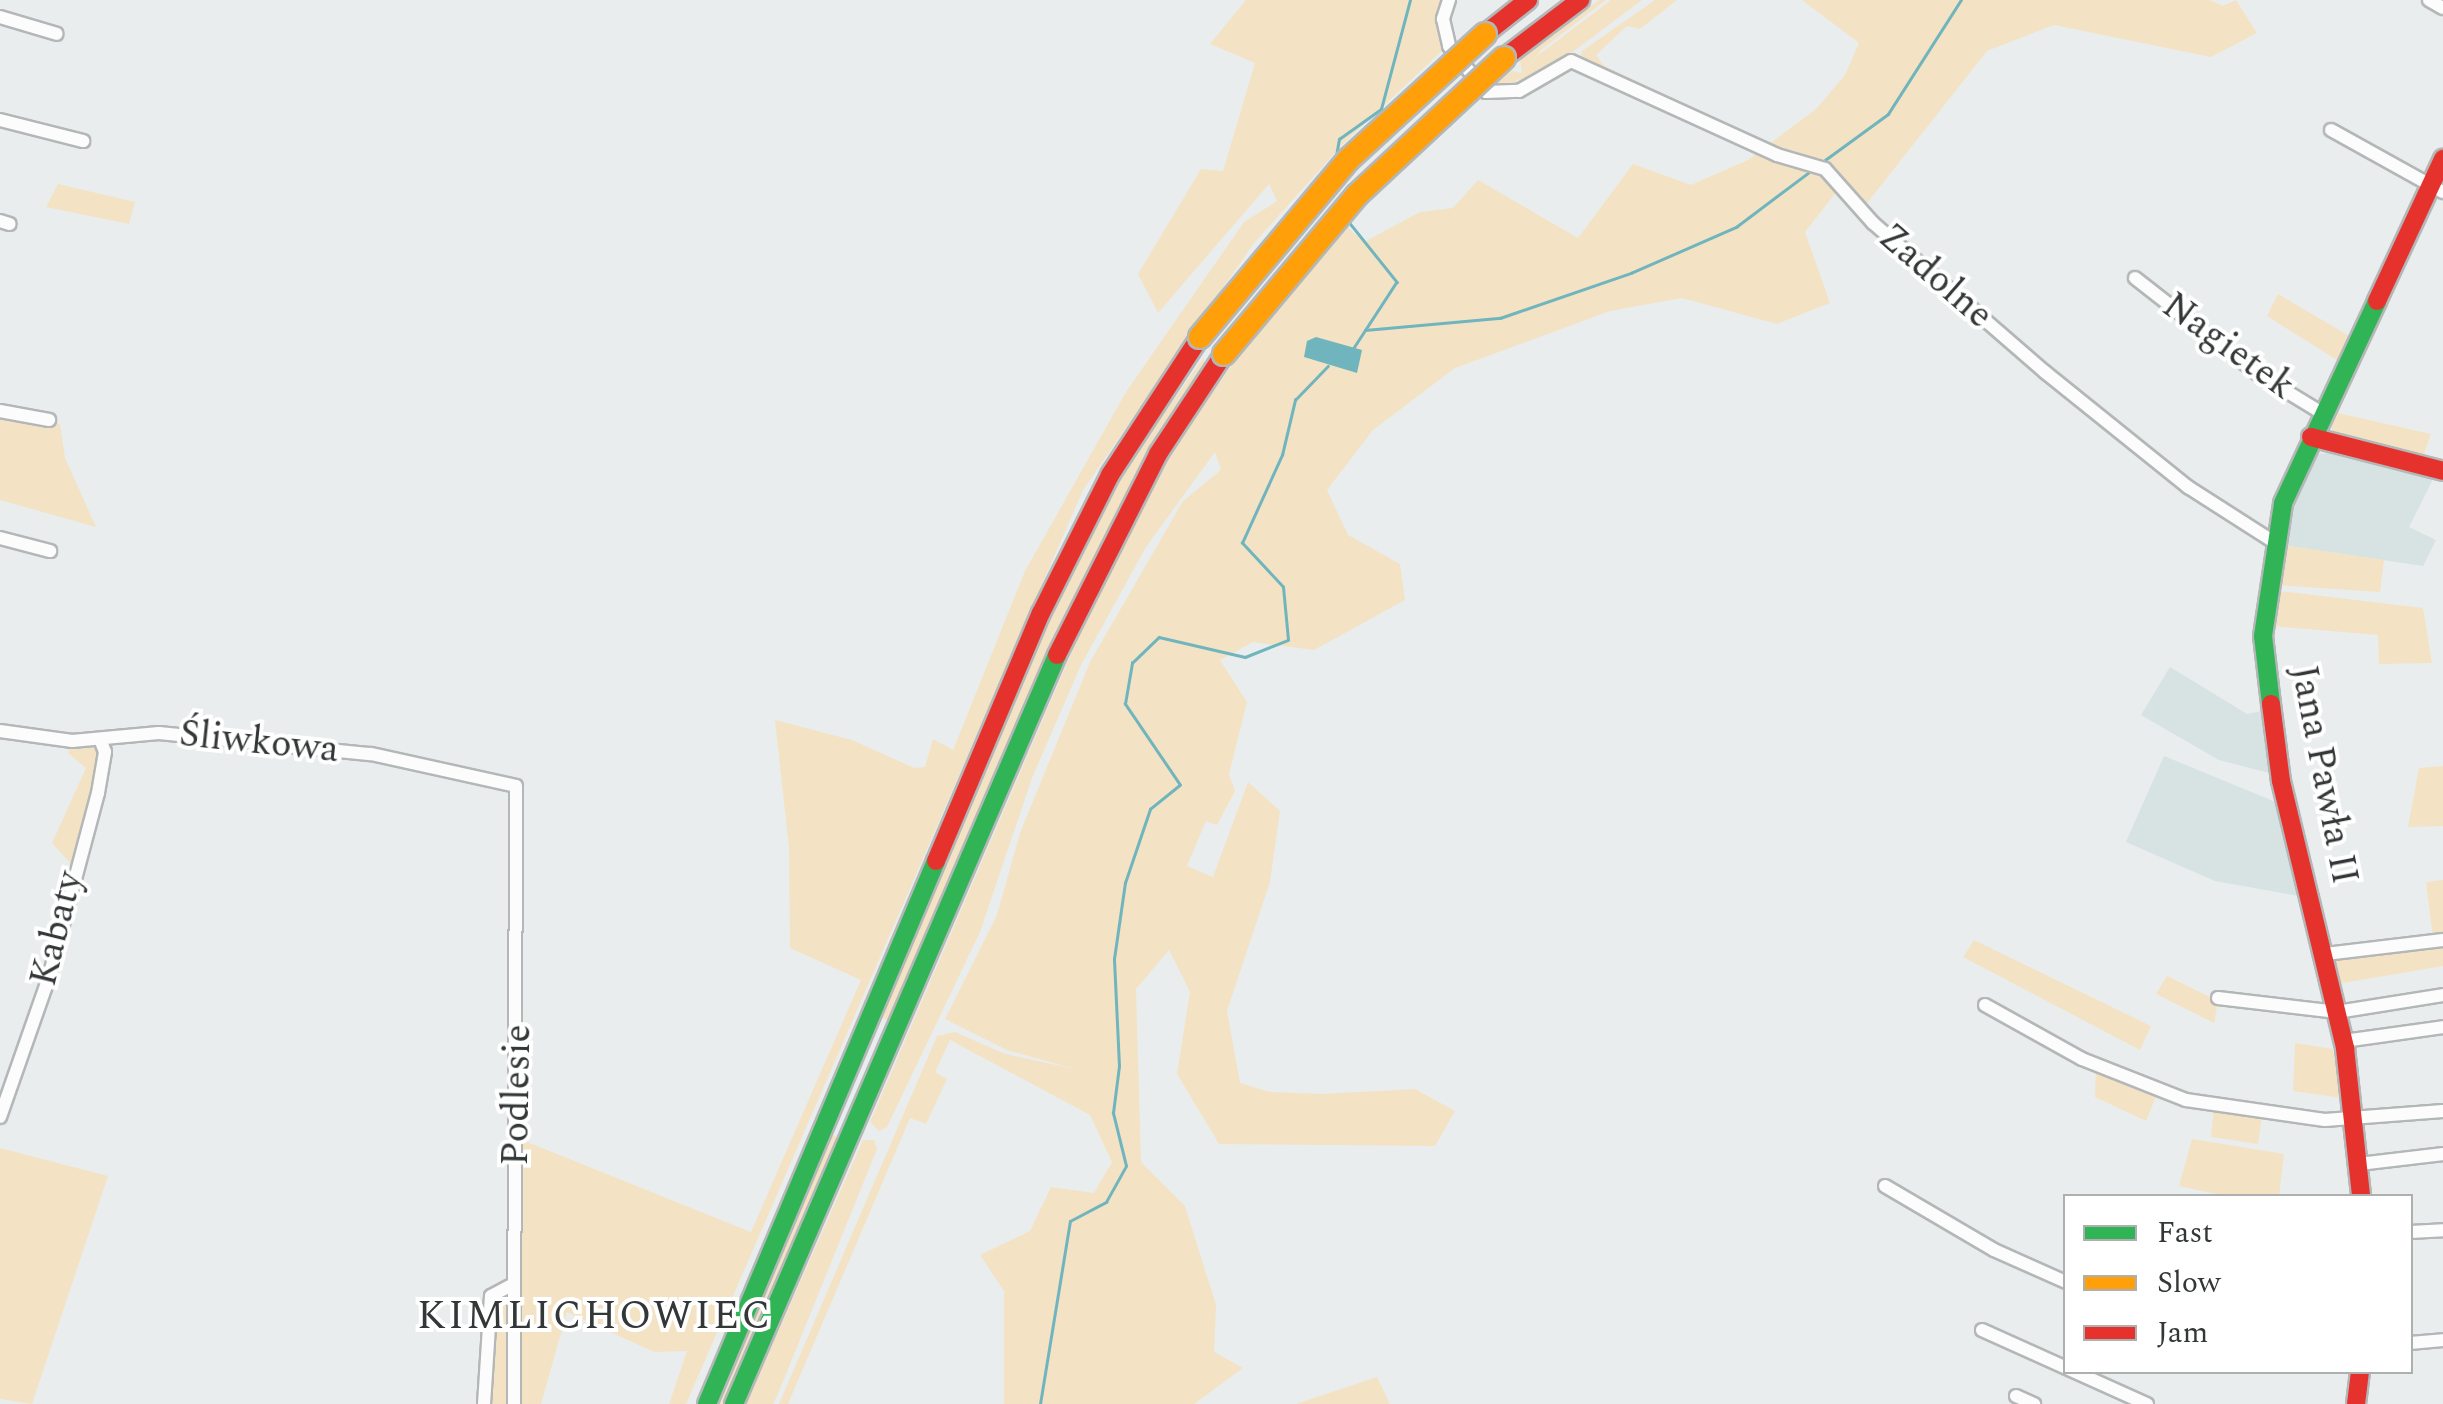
<!DOCTYPE html>
<html>
<head>
<meta charset="utf-8">
<style>
  body { margin:0 }
  #map { position:relative; width:2443px; height:1404px; overflow:hidden; background:#e9eded; font-family:Spectral,serif }
  div>[style] { position:absolute }
  .built>* { inset:0; background:#d7e2e3 }
  .green>* { inset:0; background:#f3e3c4 }
  .water>* { inset:0; background:#70b5bd }
  .stream>* { height:2.5px; margin:-1.25px; padding:0 1.25px; transform-origin:1.25px; border-radius:1.25px; background:#70b5bd }
  .roads { filter:drop-shadow(2px 0 #b4b7b7) drop-shadow(-2px 0 #b4b7b7) drop-shadow(0 2px #b4b7b7) drop-shadow(0 -2px #b4b7b7) }
  .street>* { height:12px; margin:-6px; padding:0 6px; transform-origin:6px; border-radius:6px; background:#fcfcfc }
  .fast>* { height:18px; margin:-9px; padding:0 9px; transform-origin:9px; border-radius:9px; background:#30b455 }
  .jam>* { height:18px; margin:-9px; padding:0 9px; transform-origin:9px; border-radius:9px; background:#e5322d }
  .bridges { filter:drop-shadow(2px 0 #b4b7b7) drop-shadow(-2px 0 #b4b7b7) drop-shadow(0 2px #b4b7b7) drop-shadow(0 -2px #b4b7b7) }
  .slow-bridge>* { height:22px; margin:-11px; padding:0 11px; transform-origin:11px; border-radius:11px; background:#ff9f0a }
  span { translate:-50% -50%; white-space:nowrap; text-align:center; line-height:1.15; -webkit-text-stroke:8px #fff; paint-order:stroke }
  .street-label { font-size:38px; color:#343737 }
  .neighbourhood-label { font-size:40px; color:#343737; letter-spacing:2.5px }
  .legend { position:absolute; left:2063px; top:1194px; width:350px; height:180px; box-sizing:border-box; background:#fff; border:2px solid #aeafaf; margin:0; padding:12px 18px; list-style:none; font-size:30px; color:#343737 }
  .legend li { display:flex; align-items:center; gap:20px; height:50px }
  .legend b { width:50px; border:2px solid #aeafaf }
</style>
</head>
<body>
<div id="map">
  <div class="built">
    <i style="clip-path:polygon(2337px 452px,2434px 477px,2409px 527px,2436px 540px,2423px 566px,2283px 545px,2306px 467px,2317px 454px)"></i>
    <i style="clip-path:polygon(2170px 667px,2247px 714px,2262px 711px,2273px 774px,2219px 760px,2141px 715px)"></i>
    <i style="clip-path:polygon(2164px 756px,2278px 803px,2304px 897px,2215px 881px,2126px 842px)"></i>
  </div>
  <div class="green">
    <i style="clip-path:polygon(1246px 0,1444px 0,1438px 31px,1445px 48px,1342px 145px,1254px 243px,1083px 490px,686px 1404px,669px 1404px,687px 1351px,654px 1352px,567px 1312px,541px 1404px,484px 1404px,491px 1296px,514px 1284px,517px 1138px,751px 1232px,861px 980px,790px 948px,789px 848px,775px 720px,852px 740px,914px 768px,925px 767px,933px 739px,953px 750px,1025px 571px,1126px 392px,1244px 222px,1277px 201px,1269px 184px,1158px 313px,1138px 274px,1201px 169px,1223px 171px,1255px 63px,1210px 44px)"></i>
    <i style="clip-path:polygon(1599px 0,1606px 0,1541px 50px,1521px 77px,1514px 83px,1491px 85px,1508px 70px,1522px 73px,1520px 59px)"></i>
    <i style="clip-path:polygon(1611px 0,1642px 0,1566px 57px,1514px 86px,1537px 56px)"></i>
    <i style="clip-path:polygon(1655px 0,1677px 0,1640px 29px,1627px 26px,1596px 55px,1604px 66px,1675px 100px,1580px 61px,1582px 51px)"></i>
    <i style="clip-path:polygon(1802px 0,2210px 0,2223px 6px,2236px 0,2257px 33px,2211px 57px,2054px 25px,1987px 51px,1864px 207px,1838px 190px,1805px 232px,1830px 303px,1777px 324px,1682px 298px,1610px 311px,1455px 368px,1373px 430px,1327px 490px,1348px 535px,1400px 564px,1405px 600px,1314px 650px,1253px 642px,1220px 660px,1247px 702px,1229px 774px,1235px 791px,1217px 825px,1206px 821px,1187px 866px,1213px 877px,1248px 782px,1280px 811px,1270px 882px,1227px 1011px,1240px 1083px,1270px 1092px,1323px 1094px,1415px 1089px,1455px 1111px,1435px 1146px,1219px 1144px,1177px 1074px,1190px 992px,1169px 950px,1136px 989px,1141px 1162px,1185px 1206px,1216px 1305px,1214px 1352px,1243px 1368px,1194px 1404px,1004px 1404px,1004px 1291px,980px 1255px,1030px 1231px,1051px 1187px,1094px 1193px,1112px 1162px,1090px 1115px,950px 1040px,935px 1072px,947px 1079px,926px 1124px,910px 1118px,788px 1404px,779px 1404px,937px 1036px,955px 1032px,1005px 1054px,1075px 1069px,1007px 1050px,945px 1019px,997px 915px,1020px 833px,1090px 662px,1183px 501px,1221px 470px,1215px 452px,1146px 547px,1081px 665px,1032px 778px,980px 932px,887px 1127px,879px 1131px,870px 1122px,1111px 561px,1179px 439px,1237px 358px,1345px 225px,1364px 242px,1420px 212px,1453px 208px,1478px 180px,1578px 238px,1633px 164px,1691px 185px,1748px 160px,1816px 109px,1845px 75px,1859px 43px)"></i>
    <i style="clip-path:polygon(58px 184px,135px 202px,129px 224px,46px 207px)"></i>
    <i style="clip-path:polygon(2278px 294px,2351px 337px,2340px 362px,2267px 316px)"></i>
    <i style="clip-path:polygon(1204px 357px,1204px 369px,1168px 426px,892px 1022px,880px 1017px,1016px 687px,1111px 488px)"></i>
    <i style="clip-path:polygon(2329px 411px,2431px 434px,2422px 459px,2333px 435px)"></i>
    <i style="clip-path:polygon(0 413px,60px 424px,65px 458px,96px 527px,0 500px)"></i>
    <i style="clip-path:polygon(2283px 545px,2384px 560px,2380px 592px,2276px 585px)"></i>
    <i style="clip-path:polygon(2279px 591px,2423px 608px,2432px 663px,2379px 664px,2378px 635px,2271px 626px)"></i>
    <i style="clip-path:polygon(100px 739px,105px 752px,74px 867px,52px 843px,86px 768px,68px 753px,72px 741px)"></i>
    <i style="clip-path:polygon(2443px 766px,2443px 826px,2408px 827px,2419px 768px)"></i>
    <i style="clip-path:polygon(2443px 880px,2443px 936px,2433px 938px,2426px 882px)"></i>
    <i style="clip-path:polygon(1974px 940px,2151px 1026px,2140px 1050px,1963px 957px)"></i>
    <i style="clip-path:polygon(2443px 943px,2443px 966px,2337px 984px,2334px 961px)"></i>
    <i style="clip-path:polygon(2167px 976px,2218px 1001px,2214px 1023px,2156px 994px)"></i>
    <i style="clip-path:polygon(2295px 1043px,2333px 1049px,2342px 1098px,2293px 1091px)"></i>
    <i style="clip-path:polygon(2096px 1069px,2157px 1094px,2146px 1121px,2095px 1097px)"></i>
    <i style="clip-path:polygon(2214px 1108px,2262px 1116px,2258px 1144px,2211px 1137px)"></i>
    <i style="clip-path:polygon(831px 1135px,844px 1140px,726px 1404px,714px 1404px)"></i>
    <i style="clip-path:polygon(2192px 1139px,2284px 1154px,2279px 1196px,2226px 1196px,2179px 1186px)"></i>
    <i style="clip-path:polygon(863px 1140px,874px 1140px,877px 1149px,780px 1389px,773px 1404px,746px 1404px)"></i>
    <i style="clip-path:polygon(0 1148px,108px 1176px,32px 1404px,0 1399px)"></i>
    <i style="clip-path:polygon(1377px 1377px,1390px 1404px,1296px 1404px)"></i>
  </div>
  <div class="water">
    <i style="clip-path:polygon(1316px 337px,1362px 350px,1357px 373px,1304px 357px,1307px 341px)"></i>
  </div>
  <div class="stream">
    <i style="left:1336px;top:156px;width:17px;rotate:-80deg"></i>
    <i style="left:1339px;top:139px;width:52px;rotate:-35.5deg"></i>
    <i style="left:1381px;top:109px;width:113px;rotate:-75.1deg"></i>
    <i style="left:1825px;top:160px;width:78px;rotate:-36.1deg"></i>
    <i style="left:1888px;top:114px;width:135px;rotate:-57.4deg"></i>
    <i style="left:1349px;top:222px;width:77px;rotate:51.3deg"></i>
    <i style="left:1397px;top:282px;width:79px;rotate:123.1deg"></i>
    <i style="left:1365px;top:330px;width:136px;rotate:-5.1deg"></i>
    <i style="left:1500px;top:318px;width:139px;rotate:-19deg"></i>
    <i style="left:1631px;top:273px;width:115px;rotate:-23.7deg"></i>
    <i style="left:1736px;top:227px;width:90px;rotate:-36.9deg"></i>
    <i style="left:1040px;top:1404px;width:185px;rotate:-80.7deg"></i>
    <i style="left:1070px;top:1221px;width:41px;rotate:-27.8deg"></i>
    <i style="left:1106px;top:1202px;width:41px;rotate:-60.9deg"></i>
    <i style="left:1126px;top:1166px;width:55px;rotate:-103.8deg"></i>
    <i style="left:1113px;top:1113px;width:47px;rotate:-82.7deg"></i>
    <i style="left:1119px;top:1066px;width:107px;rotate:-92.7deg"></i>
    <i style="left:1114px;top:959px;width:77px;rotate:-81.8deg"></i>
    <i style="left:1125px;top:883px;width:78px;rotate:-71.3deg"></i>
    <i style="left:1150px;top:809px;width:38px;rotate:-39deg"></i>
    <i style="left:1180px;top:785px;width:98px;rotate:-124.2deg"></i>
    <i style="left:1125px;top:704px;width:42px;rotate:-80.3deg"></i>
    <i style="left:1132px;top:663px;width:37px;rotate:-44deg"></i>
    <i style="left:1159px;top:637px;width:88px;rotate:13.1deg"></i>
    <i style="left:1245px;top:657px;width:46px;rotate:-21.6deg"></i>
    <i style="left:1288px;top:640px;width:53px;rotate:-95.4deg"></i>
    <i style="left:1283px;top:587px;width:60px;rotate:-133deg"></i>
    <i style="left:1242px;top:543px;width:97px;rotate:-65.6deg"></i>
    <i style="left:1282px;top:455px;width:57px;rotate:-76.7deg"></i>
    <i style="left:1295px;top:400px;width:47px;rotate:-45.9deg"></i>
  </div>
  <div class="roads">
    <div class="street">
      <i style="left:1449px;top:0;width:20px;rotate:108deg"></i>
      <i style="left:1443px;top:19px;width:28px;rotate:77deg"></i>
      <i style="left:1449px;top:46px;width:59px;rotate:51.2deg"></i>
      <i style="left:1486px;top:92px;width:33px;rotate:-2deg"></i>
      <i style="left:1519px;top:91px;width:60px;rotate:-30deg"></i>
      <i style="left:1571px;top:61px;width:226px;rotate:24.5deg"></i>
      <i style="left:1777px;top:155px;width:50px;rotate:16.3deg"></i>
      <i style="left:1825px;top:169px;width:72px;rotate:48.4deg"></i>
      <i style="left:1873px;top:223px;width:228px;rotate:40.9deg"></i>
      <i style="left:2045px;top:372px;width:184px;rotate:38.8deg"></i>
      <i style="left:2188px;top:487px;width:102px;rotate:32.6deg"></i>
      <i style="left:2429px;top:0;width:16px;rotate:30deg"></i>
      <i style="left:0;top:17px;width:59px;rotate:16.6deg"></i>
      <i style="left:0;top:120px;width:86px;rotate:14.2deg"></i>
      <i style="left:2331px;top:130px;width:128px;rotate:29deg"></i>
      <i style="left:0;top:221px;width:10px;rotate:17deg"></i>
      <i style="left:2135px;top:278px;width:156px;rotate:38deg"></i>
      <i style="left:2258px;top:374px;width:75px;rotate:31.4deg"></i>
      <i style="left:0;top:411px;width:50px;rotate:10.4deg"></i>
      <i style="left:0;top:538px;width:52px;rotate:14.6deg"></i>
      <i style="left:0;top:731px;width:73px;rotate:7.9deg"></i>
      <i style="left:72px;top:741px;width:87px;rotate:-5.3deg"></i>
      <i style="left:159px;top:733px;width:213px;rotate:5.7deg"></i>
      <i style="left:371px;top:754px;width:148px;rotate:12.4deg"></i>
      <i style="left:516px;top:786px;width:618px;rotate:90.19deg"></i>
      <i style="left:2325px;top:954px;width:119px;rotate:-6.8deg"></i>
      <i style="left:2218px;top:998px;width:120px;rotate:6.7deg"></i>
      <i style="left:2337px;top:1012px;width:107px;rotate:-9.1deg"></i>
      <i style="left:1985px;top:1005px;width:111px;rotate:29.1deg"></i>
      <i style="left:2082px;top:1059px;width:112px;rotate:21.5deg"></i>
      <i style="left:2186px;top:1100px;width:140px;rotate:8.2deg"></i>
      <i style="left:2325px;top:1120px;width:118px;rotate:-4.4deg"></i>
      <i style="left:2344px;top:1041px;width:100px;rotate:-8deg"></i>
      <i style="left:0;top:1117px;width:148px;rotate:-70.7deg"></i>
      <i style="left:49px;top:977px;width:190px;rotate:-75.1deg"></i>
      <i style="left:98px;top:793px;width:42px;rotate:-80.3deg"></i>
      <i style="left:105px;top:752px;width:14px;rotate:-111deg"></i>
      <i style="left:2359px;top:1164px;width:85px;rotate:-6.8deg"></i>
      <i style="left:1885px;top:1186px;width:126px;rotate:30.4deg"></i>
      <i style="left:1994px;top:1250px;width:79px;rotate:24deg"></i>
      <i style="left:2410px;top:1232px;width:33px;rotate:-3deg"></i>
      <i style="left:1982px;top:1330px;width:181px;rotate:24.2deg"></i>
      <i style="left:2410px;top:1343px;width:33px;rotate:-5deg"></i>
      <i style="left:2016px;top:1396px;width:20px;rotate:24deg"></i>
      <i style="left:484px;top:1404px;width:108px;rotate:-86.3deg"></i>
      <i style="left:491px;top:1296px;width:26px;rotate:-28deg"></i>
    </div>
    <div class="fast">
      <i style="left:2271px;top:704px;width:68px;rotate:-96.7deg"></i>
      <i style="left:2263px;top:636px;width:134px;rotate:-81.4deg"></i>
      <i style="left:2283px;top:503px;width:223px;rotate:-65deg"></i>
      <i style="left:707px;top:1404px;width:589px;rotate:-67.13deg"></i>
      <i style="left:734px;top:1404px;width:816px;rotate:-66.67deg"></i>
    </div>
    <div class="jam">
      <i style="left:1485px;top:34px;width:55px;rotate:-38.3deg"></i>
      <i style="left:1504px;top:58px;width:96px;rotate:-37.3deg"></i>
      <i style="left:2377px;top:301px;width:157px;rotate:-65.1deg"></i>
      <i style="left:2311px;top:437px;width:136px;rotate:14.4deg"></i>
      <i style="left:1057px;top:655px;width:225px;rotate:-63.3deg"></i>
      <i style="left:1158px;top:454px;width:120px;rotate:-56.6deg"></i>
      <i style="left:2271px;top:704px;width:78px;rotate:82.6deg"></i>
      <i style="left:2281px;top:781px;width:275px;rotate:76.5deg"></i>
      <i style="left:2345px;top:1048px;width:149px;rotate:83.8deg"></i>
      <i style="left:936px;top:861px;width:269px;rotate:-67.1deg"></i>
      <i style="left:1041px;top:613px;width:154px;rotate:-63.4deg"></i>
      <i style="left:1110px;top:475px;width:165px;rotate:-56.9deg"></i>
      <i style="left:2356px;top:1404px;width:32px;rotate:-83deg"></i>
    </div>
  </div>
  <div class="bridges">
    <div class="slow-bridge">
      <i style="left:1200px;top:337px;width:231px;rotate:-50.1deg"></i>
      <i style="left:1348px;top:160px;width:186px;rotate:-42.6deg"></i>
      <i style="left:1224px;top:354px;width:207px;rotate:-50.1deg"></i>
      <i style="left:1357px;top:195px;width:201px;rotate:-43deg"></i>
    </div>
  </div>
  <div class="street-label">
    <span style="left:1935px;top:277px;rotate:41deg">Zadolne</span>
    <span style="left:2228px;top:347px;rotate:36deg">Nagietek</span>
    <span style="left:259px;top:743px;rotate:6deg">Śliwkowa</span>
    <span style="left:2323px;top:775px;rotate:79deg">Jana Pawła II</span>
    <span style="left:58px;top:929px;rotate:-76deg">Kabaty</span>
    <span style="left:518px;top:1095px;rotate:-89deg">Podlesie</span>
  </div>
  <div class="neighbourhood-label">
    <span style="left:595px;top:1317px">KIMLICHOWIEC</span>
  </div>
  <ul class="legend">
  <li><b style="height:12px;background:#30b455"></b>Fast</li>
  <li><b style="height:12px;background:#ff9f0a"></b>Slow</li>
  <li><b style="height:12px;background:#e5322d"></b>Jam</li>
  </ul>
</div>
</body>
</html>
